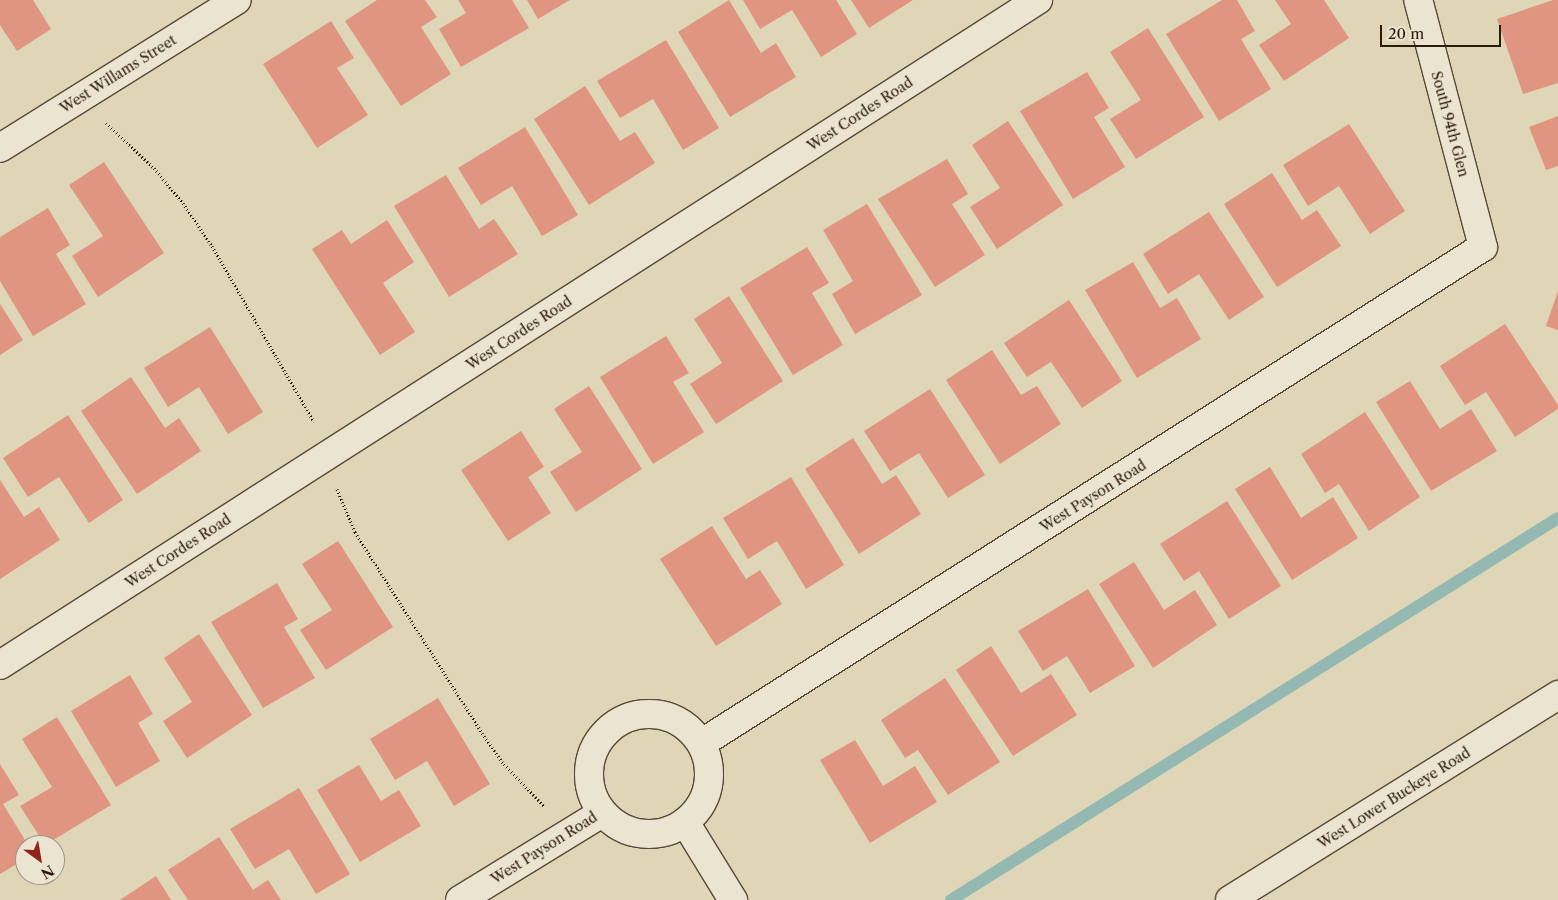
<!DOCTYPE html>
<html>
<head>
<meta charset="utf-8">
<style>
  body { margin:0 }
  #map { position:relative; width:1558px; height:900px; overflow:hidden; background:#ded6b7; font-family:"Libre Caslon Text",serif }
  div>[style] { position:absolute }
  .stream>* { height:12px; margin:-6px; padding:0 6px; transform-origin:6px; border-radius:6px; background:#93b9b2 }
  .building>* { inset:0; background:#e09580 }
  .path>* { height:3px; margin-top:-1.5px; transform-origin:0; background:repeating-linear-gradient(90deg,#2d190b 0 1px,transparent 0 3.5px) }
  .roads { filter:drop-shadow(1px 0 #594836) drop-shadow(-1px 0 #594836) drop-shadow(0 1px #594836) drop-shadow(0 -1px #594836) }
  .minor>* { height:28px; margin:-14px; padding:0 14px; transform-origin:14px; border-radius:14px; background:#eae4d0 }
  .minor>.ring { margin:-14px; padding:0; box-sizing:content-box; background:none; border:28px solid #eae4d0; border-radius:50% }
  .secondary>* { height:28px; margin:-14px; padding:0 14px; transform-origin:14px; border-radius:14px; background:#eae4d0 }
  span { translate:-50% -50%; white-space:nowrap; text-align:center; line-height:1.15; -webkit-text-stroke:4px #eae4d0; paint-order:stroke }
  .street-label { font-size:14px; color:#2d190b }
  .north { position:absolute; left:15px; top:835px; width:50px; height:50px; box-sizing:border-box; background:#eae4d0; border:1px solid #9e9381; border-radius:50%; rotate:148deg; font-size:14px; font-weight:700; line-height:20px; text-align:center; color:#2d190b }
  .north::after { content:''; display:block; margin:auto; width:18px; height:22px; background:#8f2418; clip-path:polygon(50% 0,100% 100%,50% 72%,0 100%) }
  .scale { position:absolute; left:1380px; top:25px; width:121px; height:22px; box-sizing:border-box; border:2px solid #2d190b; border-top:0; padding-left:6px; font-size:15px; line-height:18px; white-space:nowrap; color:#2d190b; -webkit-text-stroke:4px #eae4d0; paint-order:stroke }
</style>
</head>
<body>
<div id="map">
  <div class="stream">
    <i style="left:951px;top:900px;width:717px;rotate:-32.18deg"></i>
  </div>
  <div class="building">
    <i style="clip-path:polygon(0 0,33px 0,51px 29px,17px 51px,0 25px)"></i>
    <i style="clip-path:polygon(377px 0,425px 0,437px 17px,421px 27px,451px 74px,401px 106px,345px 21px)"></i>
    <i style="clip-path:polygon(458px 0,512px 0,529px 28px,461px 67px,439px 29px,466px 13px)"></i>
    <i style="clip-path:polygon(527px 0,570px 0,538px 19px)"></i>
    <i style="clip-path:polygon(729px 0,761px 53px,776px 43px,796px 77px,730px 117px,678px 32px)"></i>
    <i style="clip-path:polygon(743px 0,836px 0,857px 34px,821px 57px,792px 10px,760px 29px)"></i>
    <i style="clip-path:polygon(851px 0,913px 0,869px 28px)"></i>
    <i style="clip-path:polygon(1222px 0,1237px 0,1255px 31px,1241px 39px,1271px 89px,1219px 121px,1166px 34px)"></i>
    <i style="clip-path:polygon(1275px 0,1324px 0,1349px 38px,1284px 81px,1259px 45px,1291px 24px)"></i>
    <i style="clip-path:polygon(1553px 0,1558px 0,1558px 83px,1523px 94px,1497px 19px)"></i>
    <i style="clip-path:polygon(331px 21px,354px 58px,337px 68px,368px 115px,317px 148px,263px 64px)"></i>
    <i style="clip-path:polygon(1148px 28px,1204px 117px,1136px 159px,1110px 119px,1141px 100px,1110px 52px)"></i>
    <i style="clip-path:polygon(666px 40px,719px 128px,683px 150px,653px 99px,620px 118px,597px 81px)"></i>
    <i style="clip-path:polygon(1087px 72px,1109px 108px,1094px 117px,1125px 167px,1073px 199px,1020px 111px)"></i>
    <i style="clip-path:polygon(585px 86px,620px 141px,635px 132px,655px 163px,589px 205px,534px 119px)"></i>
    <i style="clip-path:polygon(1558px 116px,1558px 166px,1546px 170px,1529px 127px)"></i>
    <i style="clip-path:polygon(1008px 121px,1063px 205px,997px 249px,970px 207px,1000px 188px,972px 145px)"></i>
    <i style="clip-path:polygon(1349px 124px,1405px 211px,1370px 234px,1339px 186px,1308px 206px,1283px 165px)"></i>
    <i style="clip-path:polygon(525px 127px,578px 215px,542px 236px,512px 186px,481px 205px,458px 168px)"></i>
    <i style="clip-path:polygon(947px 159px,968px 194px,952px 204px,985px 255px,935px 287px,878px 199px)"></i>
    <i style="clip-path:polygon(104px 162px,164px 253px,98px 297px,72px 256px,103px 236px,69px 185px)"></i>
    <i style="clip-path:polygon(1272px 173px,1302px 220px,1317px 210px,1341px 246px,1277px 287px,1224px 204px)"></i>
    <i style="clip-path:polygon(446px 175px,479px 229px,494px 219px,518px 254px,449px 297px,394px 206px)"></i>
    <i style="clip-path:polygon(867px 204px,922px 295px,855px 334px,832px 294px,853px 281px,823px 230px)"></i>
    <i style="clip-path:polygon(48px 208px,70px 245px,56px 254px,86px 304px,33px 336px,0 281px,0 237px)"></i>
    <i style="clip-path:polygon(1209px 212px,1264px 297px,1229px 320px,1199px 274px,1168px 294px,1143px 254px)"></i>
    <i style="clip-path:polygon(387px 220px,414px 262px,383px 283px,415px 332px,380px 355px,312px 249px,342px 230px,351px 244px)"></i>
    <i style="clip-path:polygon(807px 247px,829px 283px,812px 293px,843px 345px,793px 375px,740px 288px)"></i>
    <i style="clip-path:polygon(1133px 262px,1160px 308px,1177px 298px,1201px 339px,1137px 378px,1085px 290px)"></i>
    <i style="clip-path:polygon(1558px 291px,1558px 330px,1546px 326px)"></i>
    <i style="clip-path:polygon(729px 296px,783px 381px,716px 424px,690px 384px,722px 363px,694px 319px)"></i>
    <i style="clip-path:polygon(1069px 300px,1122px 381px,1082px 408px,1051px 362px,1027px 377px,1004px 343px)"></i>
    <i style="clip-path:polygon(0 304px,23px 340px,0 355px)"></i>
    <i style="clip-path:polygon(1505px 324px,1558px 405px,1558px 409px,1515px 437px,1486px 392px,1465px 405px,1440px 366px)"></i>
    <i style="clip-path:polygon(210px 327px,263px 412px,228px 434px,199px 387px,168px 407px,144px 368px)"></i>
    <i style="clip-path:polygon(666px 336px,689px 373px,673px 382px,704px 432px,653px 464px,600px 377px)"></i>
    <i style="clip-path:polygon(992px 350px,1021px 395px,1037px 386px,1061px 424px,1000px 464px,946px 380px)"></i>
    <i style="clip-path:polygon(131px 377px,165px 428px,179px 418px,201px 451px,137px 494px,81px 411px)"></i>
    <i style="clip-path:polygon(1410px 381px,1440px 429px,1471px 409px,1497px 451px,1431px 491px,1376px 402px)"></i>
    <i style="clip-path:polygon(589px 386px,642px 469px,576px 512px,550px 472px,582px 452px,554px 409px)"></i>
    <i style="clip-path:polygon(930px 389px,985px 475px,948px 498px,919px 453px,890px 471px,864px 431px)"></i>
    <i style="clip-path:polygon(1365px 412px,1420px 497px,1369px 531px,1339px 484px,1325px 493px,1301px 454px)"></i>
    <i style="clip-path:polygon(68px 415px,123px 500px,89px 523px,59px 477px,28px 497px,3px 458px)"></i>
    <i style="clip-path:polygon(521px 431px,544px 467px,528px 477px,551px 513px,508px 541px,461px 470px)"></i>
    <i style="clip-path:polygon(853px 438px,882px 484px,896px 475px,921px 514px,859px 554px,805px 469px)"></i>
    <i style="clip-path:polygon(1270px 467px,1301px 518px,1333px 497px,1358px 538px,1292px 580px,1235px 489px)"></i>
    <i style="clip-path:polygon(791px 477px,844px 565px,806px 589px,777px 541px,748px 559px,723px 518px)"></i>
    <i style="clip-path:polygon(0 480px,24px 517px,39px 507px,60px 540px,0 579px)"></i>
    <i style="clip-path:polygon(1227px 501px,1281px 586px,1229px 619px,1199px 571px,1184px 581px,1160px 544px)"></i>
    <i style="clip-path:polygon(712px 526px,746px 579px,760px 570px,782px 604px,716px 646px,660px 559px)"></i>
    <i style="clip-path:polygon(338px 541px,393px 627px,326px 670px,300px 630px,332px 610px,302px 564px)"></i>
    <i style="clip-path:polygon(1134px 562px,1164px 610px,1195px 590px,1217px 625px,1153px 668px,1099px 584px)"></i>
    <i style="clip-path:polygon(277px 583px,298px 619px,284px 627px,315px 678px,263px 708px,211px 622px)"></i>
    <i style="clip-path:polygon(1088px 589px,1135px 666px,1090px 693px,1067px 656px,1043px 671px,1018px 631px)"></i>
    <i style="clip-path:polygon(199px 634px,252px 715px,187px 758px,163px 721px,192px 702px,164px 658px)"></i>
    <i style="clip-path:polygon(991px 646px,1021px 693px,1051px 674px,1077px 715px,1013px 756px,956px 670px)"></i>
    <i style="clip-path:polygon(130px 675px,153px 714px,138px 723px,160px 761px,116px 787px,71px 711px)"></i>
    <i style="clip-path:polygon(945px 678px,1000px 762px,948px 795px,918px 750px,905px 758px,881px 720px)"></i>
    <i style="clip-path:polygon(438px 698px,490px 784px,454px 806px,427px 761px,395px 780px,370px 739px)"></i>
    <i style="clip-path:polygon(57px 717px,111px 805px,45px 845px,20px 806px,52px 787px,22px 739px)"></i>
    <i style="clip-path:polygon(855px 740px,883px 786px,915px 766px,937px 802px,870px 843px,820px 760px)"></i>
    <i style="clip-path:polygon(0 764px,19px 795px,3px 804px,28px 845px,25px 845px,25px 859px,0 874px)"></i>
    <i style="clip-path:polygon(359px 765px,381px 801px,399px 790px,421px 826px,360px 862px,317px 790px)"></i>
    <i style="clip-path:polygon(299px 788px,350px 874px,316px 894px,289px 849px,255px 869px,230px 829px)"></i>
    <i style="clip-path:polygon(219px 837px,253px 890px,268px 880px,281px 900px,188px 900px,168px 870px)"></i>
    <i style="clip-path:polygon(156px 876px,171px 900px,120px 900px)"></i>
  </div>
  <div class="path">
    <i style="left:106px;top:123px;width:66px;rotate:43.2deg"></i>
    <i style="left:154px;top:168px;width:45px;rotate:50.4deg"></i>
    <i style="left:183px;top:203px;width:52px;rotate:56deg"></i>
    <i style="left:212px;top:246px;width:203px;rotate:59.9deg"></i>
    <i style="left:337px;top:489px;width:47px;rotate:67.3deg"></i>
    <i style="left:355px;top:532px;width:238px;rotate:57.7deg"></i>
    <i style="left:482px;top:733px;width:38px;rotate:55deg"></i>
    <i style="left:504px;top:764px;width:58px;rotate:46.4deg"></i>
  </div>
  <div class="roads">
    <div class="minor">
      <i style="left:0;top:148px;width:279px;rotate:-32deg"></i>
      <i style="left:0;top:665px;width:1233px;rotate:-32.65deg"></i>
      <i class="ring" style="left:589px;top:714px;width:92px;height:92px"></i>
      <i style="left:702px;top:743px;width:925px;rotate:-32.42deg"></i>
      <i style="left:1483px;top:247px;width:255px;rotate:-104.7deg"></i>
      <i style="left:685px;top:822px;width:92px;rotate:58.4deg"></i>
      <i style="left:460px;top:900px;width:167px;rotate:-31.5deg"></i>
    </div>
    <div class="secondary">
      <i style="left:1230px;top:900px;width:387px;rotate:-32deg"></i>
    </div>
  </div>
  <div class="street-label">
    <span style="left:118px;top:74px;rotate:-32deg">West Willams Street</span>
    <span style="left:860px;top:114px;rotate:-33deg">West Cordes Road</span>
    <span style="left:1450px;top:124px;rotate:75deg">South 94th Glen</span>
    <span style="left:519px;top:333px;rotate:-33deg">West Cordes Road</span>
    <span style="left:1093px;top:496px;rotate:-32deg">West Payson Road</span>
    <span style="left:178px;top:551px;rotate:-33deg">West Cordes Road</span>
    <span style="left:1394px;top:798px;rotate:-32deg">West Lower Buckeye Road</span>
    <span style="left:544px;top:848px;rotate:-32deg">West Payson Road</span>
  </div>
  <div class="north">N</div>
  <div class="scale">20 m</div>
</div>
</body>
</html>
